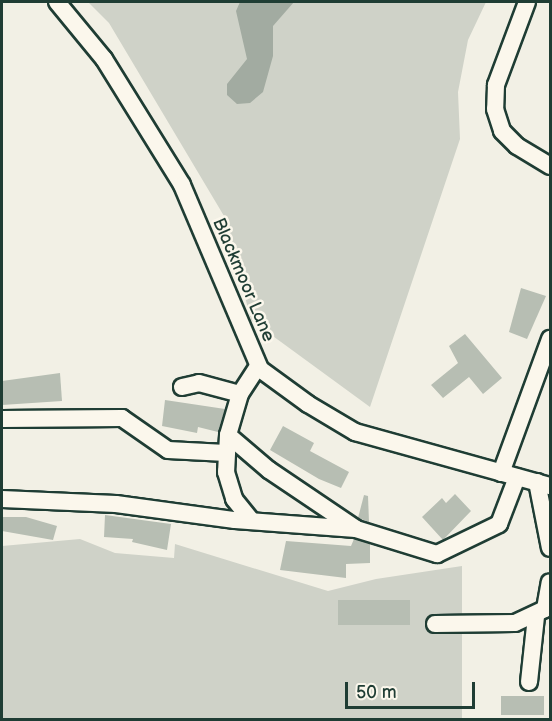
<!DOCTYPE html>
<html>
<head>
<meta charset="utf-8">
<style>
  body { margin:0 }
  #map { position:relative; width:552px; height:721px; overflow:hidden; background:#f2f0e5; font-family:"Balsamiq Sans",sans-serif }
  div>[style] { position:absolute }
  .green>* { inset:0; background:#cfd2c8 }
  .water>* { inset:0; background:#a2aba1 }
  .building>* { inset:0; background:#b7beb3 }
  .roads { filter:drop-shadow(2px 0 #1f3d34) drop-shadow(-2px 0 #1f3d34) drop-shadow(0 2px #1f3d34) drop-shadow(0 -2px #1f3d34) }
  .minor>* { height:16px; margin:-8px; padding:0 8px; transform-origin:8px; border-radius:8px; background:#fbf7ec }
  span { translate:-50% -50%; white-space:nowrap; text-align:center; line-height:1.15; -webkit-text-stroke:5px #fbf7ec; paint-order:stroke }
  .street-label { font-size:18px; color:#1f3d34 }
  .frame { position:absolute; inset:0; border:3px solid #1f3d34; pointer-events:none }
  .scale { position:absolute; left:345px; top:682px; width:130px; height:27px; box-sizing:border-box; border:3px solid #1f3d34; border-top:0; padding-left:8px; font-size:18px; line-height:21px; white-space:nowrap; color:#1f3d34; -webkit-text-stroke:4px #fbf7ec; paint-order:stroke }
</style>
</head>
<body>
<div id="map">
  <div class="green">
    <i style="clip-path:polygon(88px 2px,486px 2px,468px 40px,458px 92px,460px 139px,370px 407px,251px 320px,224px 216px,109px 23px)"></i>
    <i style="clip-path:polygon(80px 539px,115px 553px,174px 558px,175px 544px,328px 591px,376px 579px,462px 566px,462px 719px,2px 720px,2px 546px)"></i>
  </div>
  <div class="water">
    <i style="clip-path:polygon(240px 2px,294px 2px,273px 26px,273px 56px,263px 92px,250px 103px,237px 104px,227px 95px,227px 84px,247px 59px,236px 11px)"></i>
  </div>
  <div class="building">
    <i style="clip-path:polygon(521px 288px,546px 296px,527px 339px,509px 332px)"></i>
    <i style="clip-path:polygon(465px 334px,502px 378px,483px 394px,469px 377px,443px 398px,431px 385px,458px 363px,449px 346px)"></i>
    <i style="clip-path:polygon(60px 373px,62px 401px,2px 405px,2px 381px)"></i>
    <i style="clip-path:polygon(165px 400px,225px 409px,218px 432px,198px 427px,197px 433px,162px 426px)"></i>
    <i style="clip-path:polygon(283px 426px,314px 443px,310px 451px,349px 472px,341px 488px,319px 479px,270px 450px)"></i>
    <i style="clip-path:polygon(455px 494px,471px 511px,443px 540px,422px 517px,442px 498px,446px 503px)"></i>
    <i style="clip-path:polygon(364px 495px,368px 496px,369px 522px,358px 518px)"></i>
    <i style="clip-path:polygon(105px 515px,171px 524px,167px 550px,132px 542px,133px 539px,104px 537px)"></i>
    <i style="clip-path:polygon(2px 517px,26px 517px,57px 526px,53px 540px,2px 531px)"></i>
    <i style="clip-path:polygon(354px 539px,370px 544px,370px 563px,346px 564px,346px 578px,280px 570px,286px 541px,351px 546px)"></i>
    <i style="clip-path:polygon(338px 600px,410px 600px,410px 625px,338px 625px)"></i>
    <i style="clip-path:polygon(501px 696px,544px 696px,544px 715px,501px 715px)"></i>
  </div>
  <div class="roads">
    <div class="minor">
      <i style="left:57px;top:2px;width:74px;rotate:50.5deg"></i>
      <i style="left:104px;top:59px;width:148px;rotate:58.2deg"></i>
      <i style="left:182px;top:185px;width:200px;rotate:67deg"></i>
      <i style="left:260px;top:369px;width:59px;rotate:36.1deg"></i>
      <i style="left:308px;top:404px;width:55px;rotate:30.8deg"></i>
      <i style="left:355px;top:432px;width:202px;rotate:15.5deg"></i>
      <i style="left:527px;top:2px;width:89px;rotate:110.5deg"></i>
      <i style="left:496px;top:85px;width:24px;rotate:92deg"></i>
      <i style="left:495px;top:109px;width:23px;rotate:72deg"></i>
      <i style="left:502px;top:131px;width:21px;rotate:45deg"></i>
      <i style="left:517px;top:146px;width:39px;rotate:31deg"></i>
      <i style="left:182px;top:387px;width:17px;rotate:-13deg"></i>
      <i style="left:199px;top:383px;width:42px;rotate:15deg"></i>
      <i style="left:240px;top:394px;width:33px;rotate:-57deg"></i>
      <i style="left:240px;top:394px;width:43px;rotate:106.3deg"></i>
      <i style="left:228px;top:435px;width:37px;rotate:93deg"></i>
      <i style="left:226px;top:472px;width:28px;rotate:73deg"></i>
      <i style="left:234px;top:499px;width:28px;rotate:51deg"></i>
      <i style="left:2px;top:419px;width:120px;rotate:-0.5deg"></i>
      <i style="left:122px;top:418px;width:56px;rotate:34.8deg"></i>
      <i style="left:168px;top:450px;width:58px;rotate:3deg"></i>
      <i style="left:228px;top:435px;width:54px;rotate:40.5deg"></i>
      <i style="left:269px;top:470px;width:104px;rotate:34deg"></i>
      <i style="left:501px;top:473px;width:143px;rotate:-69.9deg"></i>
      <i style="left:537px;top:482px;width:67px;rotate:78.9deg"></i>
      <i style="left:2px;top:499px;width:114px;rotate:2.5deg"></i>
      <i style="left:116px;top:504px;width:120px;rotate:7.7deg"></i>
      <i style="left:235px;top:520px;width:121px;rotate:4.3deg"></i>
      <i style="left:356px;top:529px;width:85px;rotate:17.2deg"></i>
      <i style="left:437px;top:554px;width:69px;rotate:-25.8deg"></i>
      <i style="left:499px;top:524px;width:50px;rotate:-69deg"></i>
      <i style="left:435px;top:624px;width:80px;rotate:-0.7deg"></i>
      <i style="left:515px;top:623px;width:33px;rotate:-25deg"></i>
      <i style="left:545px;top:609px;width:27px;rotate:-80deg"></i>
      <i style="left:529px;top:682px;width:66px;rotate:-83.9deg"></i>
    </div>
  </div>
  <div class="street-label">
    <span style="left:243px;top:280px;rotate:67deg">Blackmoor Lane</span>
  </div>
  <div class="frame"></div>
  <div class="scale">50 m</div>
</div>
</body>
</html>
